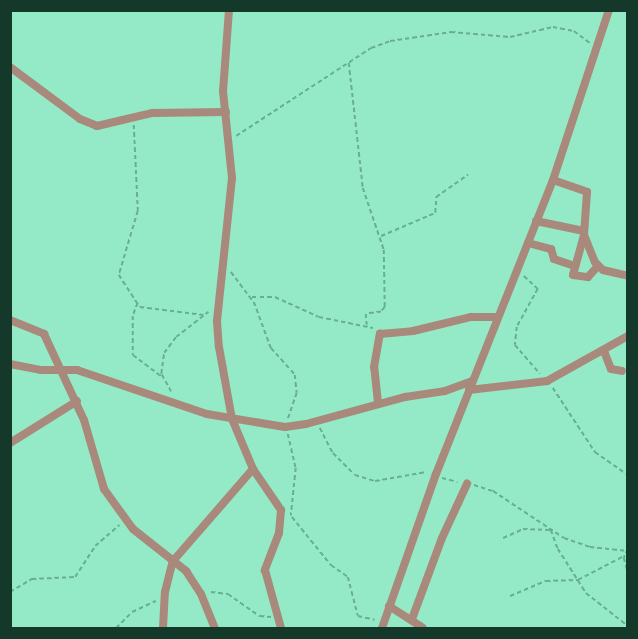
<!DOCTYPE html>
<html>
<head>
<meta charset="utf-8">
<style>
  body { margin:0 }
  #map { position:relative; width:638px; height:639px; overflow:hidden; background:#94eac6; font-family:Overpass,sans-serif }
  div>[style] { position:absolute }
  .path>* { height:1.5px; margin-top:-0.75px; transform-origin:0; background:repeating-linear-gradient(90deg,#69ae92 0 4.5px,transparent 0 7.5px) }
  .minor>* { height:8px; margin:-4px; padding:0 4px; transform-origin:4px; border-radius:4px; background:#a9897b }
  span { translate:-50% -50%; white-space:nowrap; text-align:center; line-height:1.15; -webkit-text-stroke:4.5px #e5fdf1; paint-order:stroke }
  .frame { position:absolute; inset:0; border:12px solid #14392b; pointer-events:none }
</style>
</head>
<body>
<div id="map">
  <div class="path">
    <i style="left:349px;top:63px;width:126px;rotate:83.6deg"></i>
    <i style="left:363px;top:188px;width:65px;rotate:71.3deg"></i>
    <i style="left:384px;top:250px;width:57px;rotate:89deg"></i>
    <i style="left:385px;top:307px;width:6px;rotate:129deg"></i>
    <i style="left:381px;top:312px;width:15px;rotate:172deg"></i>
    <i style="left:366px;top:314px;width:11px;rotate:85deg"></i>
    <i style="left:134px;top:125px;width:86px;rotate:87.3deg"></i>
    <i style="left:138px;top:211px;width:67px;rotate:106.5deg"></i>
    <i style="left:119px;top:275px;width:38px;rotate:57deg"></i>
    <i style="left:140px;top:307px;width:64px;rotate:7.1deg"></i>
    <i style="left:236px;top:136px;width:161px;rotate:-33.1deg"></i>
    <i style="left:371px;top:48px;width:20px;rotate:-20deg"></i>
    <i style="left:390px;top:41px;width:62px;rotate:-8.4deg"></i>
    <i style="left:451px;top:32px;width:59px;rotate:4.8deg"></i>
    <i style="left:510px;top:37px;width:44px;rotate:-13.1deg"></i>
    <i style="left:553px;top:27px;width:21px;rotate:11deg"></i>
    <i style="left:574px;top:31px;width:20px;rotate:37deg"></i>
    <i style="left:381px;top:236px;width:59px;rotate:-23.1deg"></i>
    <i style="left:435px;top:213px;width:16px;rotate:-86deg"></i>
    <i style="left:436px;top:197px;width:39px;rotate:-35deg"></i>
    <i style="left:231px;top:272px;width:38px;rotate:53deg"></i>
    <i style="left:254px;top:302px;width:49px;rotate:69.7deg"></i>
    <i style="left:271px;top:348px;width:36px;rotate:48deg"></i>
    <i style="left:295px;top:375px;width:18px;rotate:84deg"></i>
    <i style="left:297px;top:393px;width:28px;rotate:109deg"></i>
    <i style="left:524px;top:276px;width:19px;rotate:43deg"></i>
    <i style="left:538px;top:289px;width:43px;rotate:118.9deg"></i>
    <i style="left:517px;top:327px;width:18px;rotate:96deg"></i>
    <i style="left:515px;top:345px;width:38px;rotate:49deg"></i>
    <i style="left:252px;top:297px;width:23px"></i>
    <i style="left:275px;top:297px;width:48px;rotate:24.4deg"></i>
    <i style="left:319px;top:317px;width:55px;rotate:11.5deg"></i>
    <i style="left:138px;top:303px;width:14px;rotate:111deg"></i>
    <i style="left:133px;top:316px;width:39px;rotate:90deg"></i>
    <i style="left:133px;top:355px;width:35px;rotate:37deg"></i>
    <i style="left:553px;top:388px;width:77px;rotate:56.7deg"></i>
    <i style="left:595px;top:452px;width:40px;rotate:34.9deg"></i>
    <i style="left:171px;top:392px;width:21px;rotate:-119deg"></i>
    <i style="left:161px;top:374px;width:21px;rotate:-82deg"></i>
    <i style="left:164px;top:353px;width:20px;rotate:-53deg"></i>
    <i style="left:176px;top:337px;width:41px;rotate:-38deg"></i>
    <i style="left:320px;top:428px;width:28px;rotate:63deg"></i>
    <i style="left:333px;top:453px;width:31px;rotate:45deg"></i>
    <i style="left:355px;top:475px;width:21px;rotate:17deg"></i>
    <i style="left:375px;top:481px;width:52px;rotate:-10deg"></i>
    <i style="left:288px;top:434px;width:35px;rotate:77deg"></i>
    <i style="left:296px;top:468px;width:48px;rotate:95.9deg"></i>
    <i style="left:442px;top:478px;width:16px;rotate:14deg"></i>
    <i style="left:474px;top:485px;width:20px;rotate:18deg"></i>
    <i style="left:493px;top:491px;width:85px;rotate:33.5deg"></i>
    <i style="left:564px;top:538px;width:28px;rotate:19deg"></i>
    <i style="left:590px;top:547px;width:38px;rotate:6deg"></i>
    <i style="left:292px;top:517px;width:62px;rotate:50.9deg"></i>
    <i style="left:331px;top:565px;width:21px;rotate:35deg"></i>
    <i style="left:348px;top:577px;width:40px;rotate:75.6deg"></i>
    <i style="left:358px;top:616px;width:17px;rotate:13deg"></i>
    <i style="left:503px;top:538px;width:22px;rotate:-24deg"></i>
    <i style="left:523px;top:529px;width:28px;rotate:2deg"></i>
    <i style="left:551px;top:530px;width:20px;rotate:70deg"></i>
    <i style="left:558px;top:549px;width:52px;rotate:57.5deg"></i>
    <i style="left:586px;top:593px;width:53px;rotate:38.2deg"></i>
    <i style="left:628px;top:549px;width:10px;rotate:114deg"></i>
    <i style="left:624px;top:558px;width:16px;rotate:75deg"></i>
    <i style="left:10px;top:592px;width:26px;rotate:-31deg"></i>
    <i style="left:32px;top:579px;width:43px;rotate:-2.7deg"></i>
    <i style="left:75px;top:577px;width:37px;rotate:-57deg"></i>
    <i style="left:95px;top:546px;width:32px;rotate:-41deg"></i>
    <i style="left:211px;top:592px;width:17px;rotate:7deg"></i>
    <i style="left:228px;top:594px;width:39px;rotate:35deg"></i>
    <i style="left:260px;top:616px;width:11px;rotate:5deg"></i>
    <i style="left:510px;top:596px;width:39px;rotate:-23deg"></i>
    <i style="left:546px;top:581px;width:32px;rotate:-2deg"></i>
    <i style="left:578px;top:580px;width:52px;rotate:-27.6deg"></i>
    <i style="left:116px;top:628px;width:23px;rotate:-45deg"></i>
    <i style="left:132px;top:612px;width:26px;rotate:-25deg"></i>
  </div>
  <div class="minor">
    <i style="left:229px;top:10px;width:81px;rotate:94.2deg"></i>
    <i style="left:223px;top:91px;width:87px;rotate:84.1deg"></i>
    <i style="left:232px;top:178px;width:144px;rotate:96deg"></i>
    <i style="left:217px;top:321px;width:26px;rotate:86deg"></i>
    <i style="left:219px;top:347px;width:73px;rotate:79.8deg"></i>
    <i style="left:232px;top:419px;width:54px;rotate:67.2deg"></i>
    <i style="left:253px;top:469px;width:50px;rotate:55.7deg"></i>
    <i style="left:281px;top:510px;width:23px;rotate:95deg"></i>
    <i style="left:279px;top:533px;width:40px;rotate:111deg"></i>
    <i style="left:265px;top:570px;width:60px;rotate:74.6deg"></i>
    <i style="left:10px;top:67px;width:87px;rotate:36.6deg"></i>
    <i style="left:80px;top:119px;width:18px;rotate:22deg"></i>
    <i style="left:97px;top:126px;width:57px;rotate:-13.3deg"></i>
    <i style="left:152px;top:113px;width:74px;rotate:-0.8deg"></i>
    <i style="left:553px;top:180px;width:36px;rotate:19deg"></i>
    <i style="left:587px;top:192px;width:43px;rotate:94deg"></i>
    <i style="left:584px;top:235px;width:29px;rotate:68deg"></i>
    <i style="left:595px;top:262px;width:11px;rotate:45deg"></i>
    <i style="left:603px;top:270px;width:26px;rotate:13deg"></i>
    <i style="left:536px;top:221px;width:49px;rotate:11.8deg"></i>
    <i style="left:584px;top:235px;width:41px;rotate:105.4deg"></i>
    <i style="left:573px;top:275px;width:15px;rotate:8deg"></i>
    <i style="left:588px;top:277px;width:15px;rotate:-48deg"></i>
    <i style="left:528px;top:243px;width:24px;rotate:15deg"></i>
    <i style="left:551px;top:249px;width:10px;rotate:73deg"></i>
    <i style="left:554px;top:259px;width:21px;rotate:19deg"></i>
    <i style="left:10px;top:320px;width:37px;rotate:22deg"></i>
    <i style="left:44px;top:334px;width:95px;rotate:65.1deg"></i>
    <i style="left:84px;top:420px;width:72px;rotate:73.8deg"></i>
    <i style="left:104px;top:489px;width:49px;rotate:54.1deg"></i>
    <i style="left:133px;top:529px;width:68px;rotate:38.4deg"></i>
    <i style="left:186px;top:571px;width:27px;rotate:57deg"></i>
    <i style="left:201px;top:594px;width:37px;rotate:68deg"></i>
    <i style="left:604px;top:351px;width:19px;rotate:69deg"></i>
    <i style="left:611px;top:369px;width:11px;rotate:10deg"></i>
    <i style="left:10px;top:364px;width:32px;rotate:11deg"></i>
    <i style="left:41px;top:370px;width:36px"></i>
    <i style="left:77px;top:370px;width:137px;rotate:18.7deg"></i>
    <i style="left:207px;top:414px;width:79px;rotate:9.5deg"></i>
    <i style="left:285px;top:427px;width:21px;rotate:-8deg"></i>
    <i style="left:306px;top:424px;width:103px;rotate:-15.3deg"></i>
    <i style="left:405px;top:397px;width:40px;rotate:-8.5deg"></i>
    <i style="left:445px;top:391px;width:29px;rotate:-20deg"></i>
    <i style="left:469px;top:390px;width:79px;rotate:-6.6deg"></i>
    <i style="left:547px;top:381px;width:93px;rotate:-29.1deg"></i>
    <i style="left:378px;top:403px;width:36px;rotate:-96deg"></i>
    <i style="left:374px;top:367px;width:34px;rotate:-80deg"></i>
    <i style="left:380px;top:334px;width:33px;rotate:-5deg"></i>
    <i style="left:413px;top:331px;width:60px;rotate:-13.6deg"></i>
    <i style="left:471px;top:317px;width:27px"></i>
    <i style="left:10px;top:443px;width:79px;rotate:-32.1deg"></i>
    <i style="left:389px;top:606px;width:40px;rotate:32.9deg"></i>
    <i style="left:412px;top:619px;width:86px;rotate:-69.7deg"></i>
    <i style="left:442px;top:538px;width:60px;rotate:-65.2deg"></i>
    <i style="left:163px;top:628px;width:36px;rotate:-87deg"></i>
    <i style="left:165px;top:592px;width:32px;rotate:-76deg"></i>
    <i style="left:173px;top:561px;width:122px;rotate:-49deg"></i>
    <i style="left:382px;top:628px;width:163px;rotate:-70.7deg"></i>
    <i style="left:436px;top:474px;width:316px;rotate:-68.3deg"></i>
    <i style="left:553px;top:180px;width:179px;rotate:-71.8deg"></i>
  </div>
  <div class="frame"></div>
</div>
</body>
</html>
